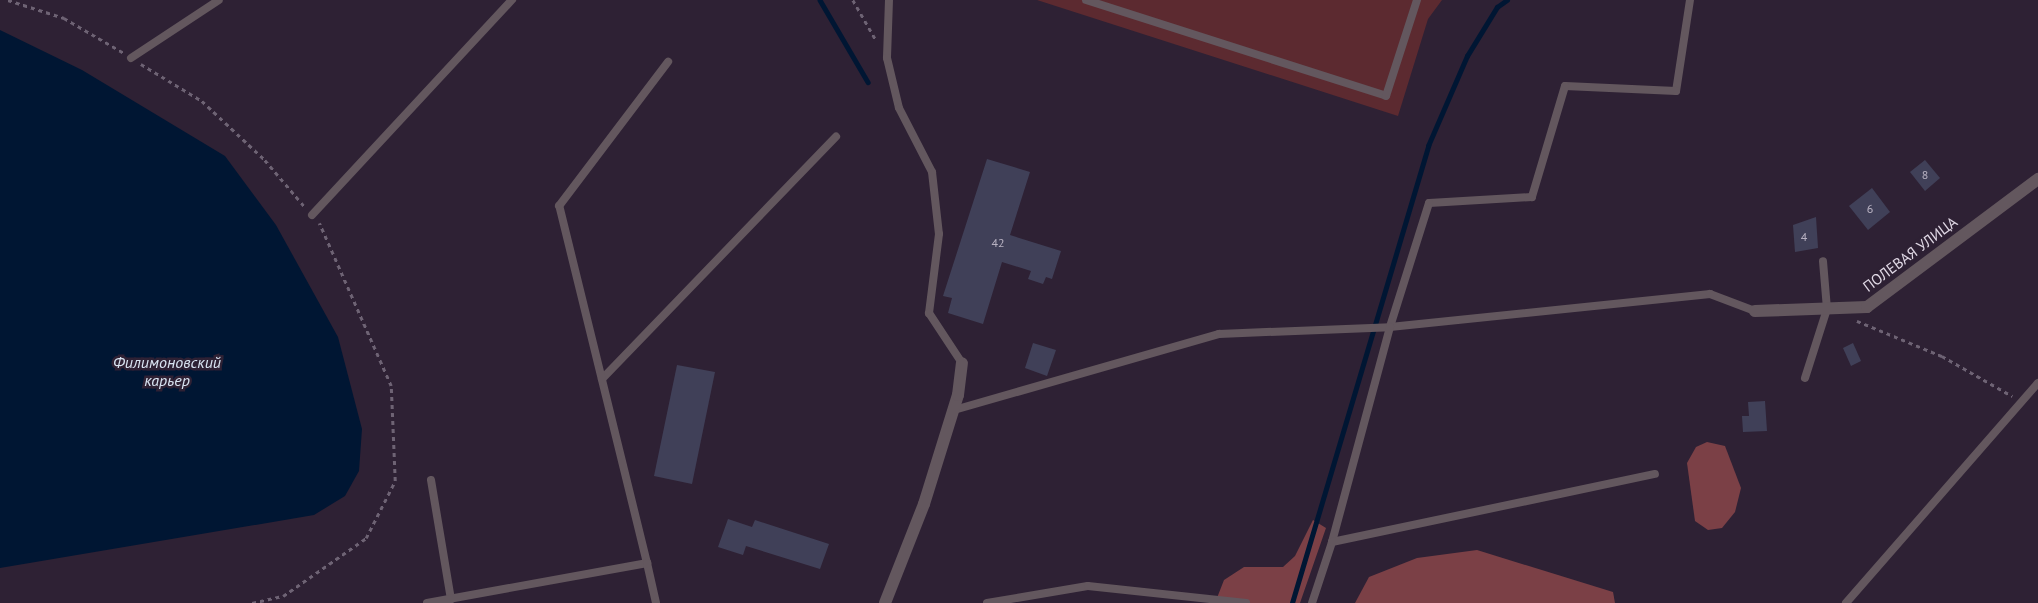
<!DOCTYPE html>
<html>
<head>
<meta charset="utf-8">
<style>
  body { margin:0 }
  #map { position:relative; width:2038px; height:603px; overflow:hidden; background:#2e2134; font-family:"PT Sans",sans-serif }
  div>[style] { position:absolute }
  .green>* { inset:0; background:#5c2a30 }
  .forest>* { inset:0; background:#7b4046 }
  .water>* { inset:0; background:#001633 }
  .stream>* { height:4.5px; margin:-2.25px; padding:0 2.25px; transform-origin:2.25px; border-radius:2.25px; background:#001633 }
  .building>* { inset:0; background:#404058 }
  .path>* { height:2.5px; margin-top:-1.25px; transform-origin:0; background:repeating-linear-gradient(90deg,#6e6374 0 4px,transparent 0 8px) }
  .lane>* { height:8px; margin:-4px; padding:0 4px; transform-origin:4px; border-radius:4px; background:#63575e }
  .street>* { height:12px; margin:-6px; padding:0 6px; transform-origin:6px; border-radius:6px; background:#63575e }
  span { translate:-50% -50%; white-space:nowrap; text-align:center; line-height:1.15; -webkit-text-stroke:5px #2e2134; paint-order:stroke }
  .number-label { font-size:12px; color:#b8b2c2 }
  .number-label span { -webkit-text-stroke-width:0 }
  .street-label { font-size:15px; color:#e0d8e5 }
  .water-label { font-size:16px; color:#d9e4f2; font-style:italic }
</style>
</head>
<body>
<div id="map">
  <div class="green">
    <i style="clip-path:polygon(1037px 0,1442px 0,1428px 19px,1398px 116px)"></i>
  </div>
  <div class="forest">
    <i style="clip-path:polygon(1707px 442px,1725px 446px,1741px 488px,1735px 512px,1722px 528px,1708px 530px,1695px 521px,1687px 463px,1696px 447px)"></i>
    <i style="clip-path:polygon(1313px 520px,1326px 528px,1300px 603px,1215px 603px,1224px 580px,1244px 567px,1283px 567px,1295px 556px)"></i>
    <i style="clip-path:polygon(1477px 550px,1613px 592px,1615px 603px,1355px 603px,1369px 577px,1417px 558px)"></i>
  </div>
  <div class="water">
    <i style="clip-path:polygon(0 30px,82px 70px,225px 156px,276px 225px,338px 337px,362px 429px,359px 471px,345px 496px,314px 515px,0 568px)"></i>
  </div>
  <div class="stream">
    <i style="left:820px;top:0;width:95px;rotate:59.7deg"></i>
    <i style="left:1292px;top:603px;width:477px;rotate:-73.4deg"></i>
    <i style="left:1428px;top:146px;width:98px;rotate:-66.6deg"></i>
    <i style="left:1467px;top:56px;width:57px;rotate:-58.5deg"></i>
    <i style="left:1497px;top:7px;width:12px;rotate:-35deg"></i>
  </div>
  <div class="building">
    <i style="clip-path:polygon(987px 159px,1030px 172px,1010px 235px,1061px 251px,1052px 279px,1046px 277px,1043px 284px,1028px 279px,1031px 271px,1002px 262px,983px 324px,948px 313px,952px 298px,943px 296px)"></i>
    <i style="clip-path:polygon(1925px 160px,1940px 178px,1925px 191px,1910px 172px)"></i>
    <i style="clip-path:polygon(1872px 188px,1890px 212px,1868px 230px,1849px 206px)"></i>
    <i style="clip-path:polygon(1816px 217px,1818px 248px,1795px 252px,1793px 225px)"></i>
    <i style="clip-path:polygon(1033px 343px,1056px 350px,1047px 376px,1025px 368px)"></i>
    <i style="clip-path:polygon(1853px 343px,1861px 361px,1851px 366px,1843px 348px)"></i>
    <i style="clip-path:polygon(677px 365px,715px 372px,692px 484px,654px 476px)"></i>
    <i style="clip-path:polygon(1765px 401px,1767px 431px,1743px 432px,1742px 416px,1749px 416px,1748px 402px)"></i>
    <i style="clip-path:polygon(728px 519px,752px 527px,755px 520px,829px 544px,820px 569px,746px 546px,743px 555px,718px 547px)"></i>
  </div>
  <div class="path">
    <i style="left:8px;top:0;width:59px;rotate:17.8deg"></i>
    <i style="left:64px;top:18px;width:69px;rotate:30.3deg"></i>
    <i style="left:853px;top:0;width:46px;rotate:60.1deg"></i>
    <i style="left:141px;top:64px;width:71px;rotate:31.2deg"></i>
    <i style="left:202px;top:101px;width:86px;rotate:43.1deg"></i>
    <i style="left:265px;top:160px;width:62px;rotate:49.6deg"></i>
    <i style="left:1857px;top:321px;width:92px;rotate:22.4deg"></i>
    <i style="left:1942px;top:356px;width:81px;rotate:29.7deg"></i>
    <i style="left:252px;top:603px;width:32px;rotate:-13deg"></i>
    <i style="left:283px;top:596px;width:101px;rotate:-34.9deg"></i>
    <i style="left:366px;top:538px;width:64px;rotate:-63deg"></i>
    <i style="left:395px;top:481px;width:95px;rotate:-92.4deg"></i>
    <i style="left:391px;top:386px;width:178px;rotate:-113.8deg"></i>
  </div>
  <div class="lane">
    <i style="left:889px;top:0;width:58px;rotate:92deg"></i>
    <i style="left:887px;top:58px;width:51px;rotate:76.5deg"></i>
    <i style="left:899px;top:108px;width:72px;rotate:62.7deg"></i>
    <i style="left:932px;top:172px;width:62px;rotate:83.6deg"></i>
    <i style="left:939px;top:234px;width:80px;rotate:97.2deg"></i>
    <i style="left:929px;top:313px;width:60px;rotate:56.6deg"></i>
    <i style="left:1086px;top:0;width:315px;rotate:17.7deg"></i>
    <i style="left:1386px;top:96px;width:101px;rotate:-72.1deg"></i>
    <i style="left:1690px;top:0;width:92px;rotate:98.7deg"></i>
    <i style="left:1676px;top:91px;width:111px;rotate:-177.4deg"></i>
    <i style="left:1565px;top:86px;width:116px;rotate:106.6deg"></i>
    <i style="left:1532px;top:197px;width:103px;rotate:176.7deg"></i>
    <i style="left:1429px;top:203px;width:130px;rotate:107.5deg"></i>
    <i style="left:1390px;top:327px;width:322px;rotate:-5.9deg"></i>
    <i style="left:1710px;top:294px;width:48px;rotate:20.7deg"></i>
    <i style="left:131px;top:58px;width:105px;rotate:-33.4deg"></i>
    <i style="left:312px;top:215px;width:294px;rotate:-47.1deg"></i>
    <i style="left:1805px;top:378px;width:72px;rotate:-72.3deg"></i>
    <i style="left:1827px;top:309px;width:48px;rotate:-94.8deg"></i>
    <i style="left:602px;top:379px;width:337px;rotate:-46deg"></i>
    <i style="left:954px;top:410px;width:276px;rotate:-16deg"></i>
    <i style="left:1219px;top:334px;width:171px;rotate:-2.3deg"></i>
    <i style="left:1390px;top:327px;width:223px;rotate:105.1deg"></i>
    <i style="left:431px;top:480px;width:121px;rotate:80.5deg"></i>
    <i style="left:647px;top:563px;width:368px;rotate:-103.8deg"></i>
    <i style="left:559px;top:206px;width:181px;rotate:-52.9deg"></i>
    <i style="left:427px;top:603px;width:224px;rotate:-10.3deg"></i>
    <i style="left:647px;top:563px;width:41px;rotate:77.3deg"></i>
    <i style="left:987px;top:603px;width:102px;rotate:-9.6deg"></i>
    <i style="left:1088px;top:586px;width:159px;rotate:6.1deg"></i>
    <i style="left:1312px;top:603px;width:64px;rotate:-71.8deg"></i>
    <i style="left:1332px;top:542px;width:330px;rotate:-11.9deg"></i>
    <i style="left:1846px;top:603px;width:292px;rotate:-48.9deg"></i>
  </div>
  <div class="street">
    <i style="left:1755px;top:311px;width:112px;rotate:-2deg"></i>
    <i style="left:1867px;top:307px;width:214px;rotate:-36.8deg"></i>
    <i style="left:885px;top:603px;width:106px;rotate:-68.5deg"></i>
    <i style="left:924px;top:504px;width:114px;rotate:-72.7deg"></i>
    <i style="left:958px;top:395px;width:32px;rotate:-83deg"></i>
  </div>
  <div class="number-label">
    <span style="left:1925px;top:175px">8</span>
    <span style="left:1870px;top:209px">6</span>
    <span style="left:1804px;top:237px">4</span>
    <span style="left:998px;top:243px">42</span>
  </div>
  <div class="street-label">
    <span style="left:1910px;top:254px;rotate:-37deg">ПОЛЕВАЯ УЛИЦА</span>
  </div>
  <div class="water-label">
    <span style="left:167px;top:371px">Филимоновский<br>карьер</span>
  </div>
</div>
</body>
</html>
